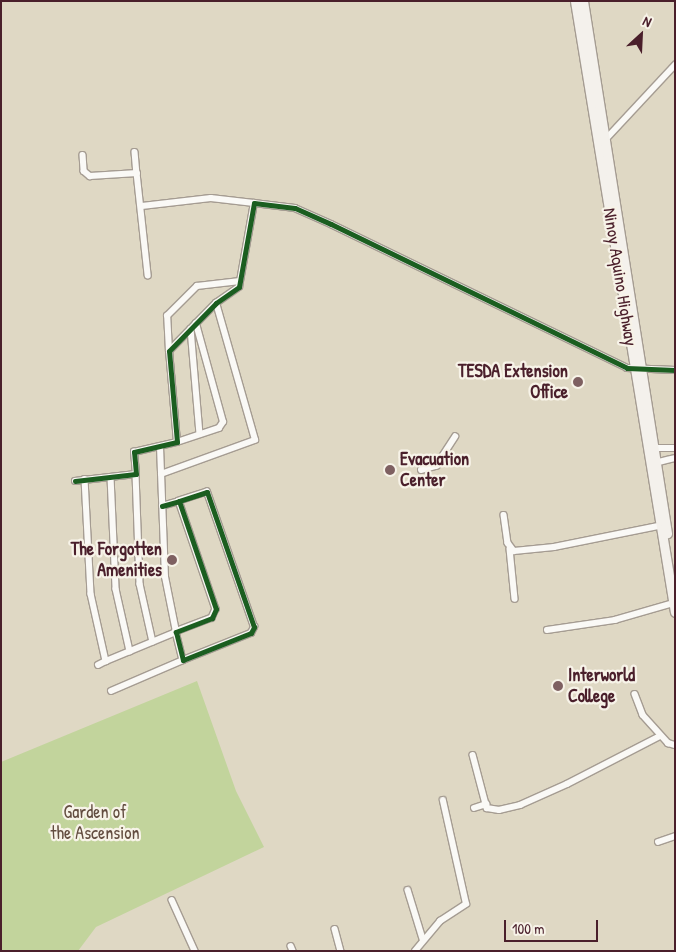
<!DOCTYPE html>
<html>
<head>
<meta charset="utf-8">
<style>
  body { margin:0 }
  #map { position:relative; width:676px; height:952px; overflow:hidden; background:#dfd8c4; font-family:"Patrick Hand",sans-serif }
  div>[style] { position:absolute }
  .green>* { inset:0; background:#c2d49c }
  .roads { filter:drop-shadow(1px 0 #a59c92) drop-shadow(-1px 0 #a59c92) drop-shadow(0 1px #a59c92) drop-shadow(0 -1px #a59c92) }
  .street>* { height:5.5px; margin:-2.75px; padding:0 2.75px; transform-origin:2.75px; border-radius:2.75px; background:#faf9f6 }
  .secondary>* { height:9px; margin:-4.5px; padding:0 4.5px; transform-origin:4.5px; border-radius:4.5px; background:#f4f1ec }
  .cycleway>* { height:5px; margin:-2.5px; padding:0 2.5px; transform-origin:2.5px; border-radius:2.5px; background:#1b5e20 }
  .dots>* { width:14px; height:14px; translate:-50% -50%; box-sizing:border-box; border:2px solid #f7f3e8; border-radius:50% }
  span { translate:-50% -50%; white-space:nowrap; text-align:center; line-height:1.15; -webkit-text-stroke:4.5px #f7f3e8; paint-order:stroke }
  .street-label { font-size:18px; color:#4a1f2b }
  .poi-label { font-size:18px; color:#4a1f2b; font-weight:700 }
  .right { translate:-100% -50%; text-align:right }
  .left { translate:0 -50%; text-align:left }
  .park-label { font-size:18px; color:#624c3f }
  .frame { position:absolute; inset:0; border:2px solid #4a1f2b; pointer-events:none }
  .north { position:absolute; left:616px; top:10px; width:50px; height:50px; -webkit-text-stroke:4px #f7f3e8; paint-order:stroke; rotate:25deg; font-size:14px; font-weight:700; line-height:20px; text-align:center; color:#4a1f2b }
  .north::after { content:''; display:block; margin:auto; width:18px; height:22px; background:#4a1f2b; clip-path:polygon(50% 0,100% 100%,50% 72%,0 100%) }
  .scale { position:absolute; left:504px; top:920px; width:94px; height:22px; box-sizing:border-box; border:2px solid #4a1f2b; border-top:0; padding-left:6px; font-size:15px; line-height:18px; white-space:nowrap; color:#4a1f2b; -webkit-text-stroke:4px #f7f3e8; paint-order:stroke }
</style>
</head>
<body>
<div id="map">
  <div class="green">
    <i style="clip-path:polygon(197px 681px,236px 791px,264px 847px,96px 927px,78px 951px,1px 951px,1px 762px)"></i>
  </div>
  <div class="roads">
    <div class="street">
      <i style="left:605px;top:140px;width:103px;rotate:-47deg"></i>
      <i style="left:135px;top:152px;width:21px;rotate:85deg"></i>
      <i style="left:83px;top:155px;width:16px;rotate:86deg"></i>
      <i style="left:84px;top:171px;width:8px;rotate:40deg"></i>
      <i style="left:90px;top:176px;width:47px;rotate:-3.7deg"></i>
      <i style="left:137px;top:173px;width:103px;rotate:83.8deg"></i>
      <i style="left:142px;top:206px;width:69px;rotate:-6.6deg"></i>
      <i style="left:211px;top:198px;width:43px;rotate:6.6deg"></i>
      <i style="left:191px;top:329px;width:105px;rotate:85.1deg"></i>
      <i style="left:169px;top:351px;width:35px;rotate:-93deg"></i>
      <i style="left:167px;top:316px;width:42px;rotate:-45deg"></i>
      <i style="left:197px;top:286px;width:43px;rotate:-6.6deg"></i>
      <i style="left:177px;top:442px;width:44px;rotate:-18.4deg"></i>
      <i style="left:219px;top:428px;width:7px;rotate:-56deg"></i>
      <i style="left:223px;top:422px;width:102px;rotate:-105.4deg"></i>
      <i style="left:652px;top:448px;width:23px"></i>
      <i style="left:655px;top:463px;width:21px;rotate:-14deg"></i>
      <i style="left:421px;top:470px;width:16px;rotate:-15deg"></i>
      <i style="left:436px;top:466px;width:35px;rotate:-57deg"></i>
      <i style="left:136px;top:474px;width:110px;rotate:87.9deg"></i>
      <i style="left:140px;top:584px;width:59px;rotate:77.4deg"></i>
      <i style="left:161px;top:474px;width:100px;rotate:-19.9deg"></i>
      <i style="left:255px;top:440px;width:142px;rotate:-105.9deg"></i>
      <i style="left:111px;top:477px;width:112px;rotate:87.4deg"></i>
      <i style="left:116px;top:589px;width:64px;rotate:77.3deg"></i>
      <i style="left:85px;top:479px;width:115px;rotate:87deg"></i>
      <i style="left:91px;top:594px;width:69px;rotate:77.4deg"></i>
      <i style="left:106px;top:661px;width:76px;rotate:-22.5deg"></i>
      <i style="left:176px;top:632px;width:56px;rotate:-101.3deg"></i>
      <i style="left:165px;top:577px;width:129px;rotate:-92.2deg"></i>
      <i style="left:75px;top:481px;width:61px;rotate:-6.5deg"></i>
      <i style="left:136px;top:474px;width:22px;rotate:-95deg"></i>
      <i style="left:134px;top:452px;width:44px;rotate:-13.1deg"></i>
      <i style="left:177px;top:442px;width:91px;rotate:-95deg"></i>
      <i style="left:169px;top:351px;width:67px;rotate:-45.6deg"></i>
      <i style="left:216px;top:303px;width:28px;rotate:-35deg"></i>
      <i style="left:239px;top:287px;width:85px;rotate:-79.9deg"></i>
      <i style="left:254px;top:203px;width:41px;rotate:7deg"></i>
      <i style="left:295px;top:208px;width:39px;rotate:24deg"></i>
      <i style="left:331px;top:224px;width:329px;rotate:25.9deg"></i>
      <i style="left:627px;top:368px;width:48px;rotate:2.4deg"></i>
      <i style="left:162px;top:506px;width:18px;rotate:-16deg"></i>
      <i style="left:179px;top:501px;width:114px;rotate:71.1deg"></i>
      <i style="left:216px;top:609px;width:10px;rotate:114deg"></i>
      <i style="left:212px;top:618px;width:39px;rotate:159deg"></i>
      <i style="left:176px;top:632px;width:29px;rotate:76deg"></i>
      <i style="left:183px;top:660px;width:73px;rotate:-21.7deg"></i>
      <i style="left:251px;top:633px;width:7px;rotate:-63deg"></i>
      <i style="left:254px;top:627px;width:143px;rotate:-109.2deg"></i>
      <i style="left:207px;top:492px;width:29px;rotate:162deg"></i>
      <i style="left:504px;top:515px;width:28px;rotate:82deg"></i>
      <i style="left:508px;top:543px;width:10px;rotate:53deg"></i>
      <i style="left:514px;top:551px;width:40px;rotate:-5.7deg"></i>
      <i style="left:554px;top:547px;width:111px;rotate:-11.4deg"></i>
      <i style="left:510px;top:549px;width:50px;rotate:84.3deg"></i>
      <i style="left:547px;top:630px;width:69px;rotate:-8.4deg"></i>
      <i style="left:615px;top:620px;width:60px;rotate:-16.3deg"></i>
      <i style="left:98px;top:665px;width:9px;rotate:-27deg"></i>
      <i style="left:111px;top:691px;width:78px;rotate:-23.3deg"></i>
      <i style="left:635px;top:694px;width:22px;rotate:69deg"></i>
      <i style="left:643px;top:715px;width:38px;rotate:48deg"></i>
      <i style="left:668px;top:743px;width:7px;rotate:16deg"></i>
      <i style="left:473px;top:755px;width:55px;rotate:75.2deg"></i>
      <i style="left:487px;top:808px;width:12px;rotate:9deg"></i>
      <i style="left:499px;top:810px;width:22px;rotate:-13deg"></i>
      <i style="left:520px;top:805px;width:51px;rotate:-24.1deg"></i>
      <i style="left:567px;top:784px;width:105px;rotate:-27.3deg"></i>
      <i style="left:474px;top:808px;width:13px;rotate:-18deg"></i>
      <i style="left:658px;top:842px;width:18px;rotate:-19deg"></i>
      <i style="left:408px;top:890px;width:51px;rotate:73deg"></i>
      <i style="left:172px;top:900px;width:56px;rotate:65.7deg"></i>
      <i style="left:335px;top:929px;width:23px;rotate:75deg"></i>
      <i style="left:291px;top:946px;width:5px;rotate:68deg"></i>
      <i style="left:415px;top:951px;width:39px;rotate:-50deg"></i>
      <i style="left:440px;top:921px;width:31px;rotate:-33deg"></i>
      <i style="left:466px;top:904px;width:106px;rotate:-102.6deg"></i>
    </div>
    <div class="secondary">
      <i style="left:575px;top:1px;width:619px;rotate:80.71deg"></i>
      <i style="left:583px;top:1px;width:539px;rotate:81.03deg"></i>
    </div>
  </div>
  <div class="cycleway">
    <i style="left:75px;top:481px;width:61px;rotate:-6.5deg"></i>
    <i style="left:136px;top:474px;width:22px;rotate:-95deg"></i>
    <i style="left:134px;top:452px;width:44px;rotate:-13.1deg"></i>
    <i style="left:177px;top:442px;width:91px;rotate:-95deg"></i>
    <i style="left:169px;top:351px;width:67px;rotate:-45.6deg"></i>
    <i style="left:216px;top:303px;width:28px;rotate:-35deg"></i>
    <i style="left:239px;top:287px;width:85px;rotate:-79.9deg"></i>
    <i style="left:254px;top:203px;width:41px;rotate:7deg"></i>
    <i style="left:295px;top:208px;width:39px;rotate:24deg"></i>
    <i style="left:331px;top:224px;width:329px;rotate:25.9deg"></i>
    <i style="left:627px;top:368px;width:48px;rotate:2.4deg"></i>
    <i style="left:162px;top:506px;width:18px;rotate:-16deg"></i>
    <i style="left:179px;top:501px;width:114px;rotate:71.1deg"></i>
    <i style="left:216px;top:609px;width:10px;rotate:114deg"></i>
    <i style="left:212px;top:618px;width:39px;rotate:159deg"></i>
    <i style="left:176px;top:632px;width:29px;rotate:76deg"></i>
    <i style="left:183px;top:660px;width:73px;rotate:-21.7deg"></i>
    <i style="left:251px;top:633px;width:7px;rotate:-63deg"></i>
    <i style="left:254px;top:627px;width:143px;rotate:-109.2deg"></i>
    <i style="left:207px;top:492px;width:29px;rotate:162deg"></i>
  </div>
  <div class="dots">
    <i style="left:578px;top:382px;background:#7e6061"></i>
    <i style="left:390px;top:470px;background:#7e6061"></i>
    <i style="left:172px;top:560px;background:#7e6061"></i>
    <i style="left:558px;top:686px;background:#7e6061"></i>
  </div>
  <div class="street-label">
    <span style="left:620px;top:277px;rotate:81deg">Ninoy Aquino Highway</span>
  </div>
  <div class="poi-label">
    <span class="right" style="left:568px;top:382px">TESDA Extension<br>Office</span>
    <span class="left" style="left:400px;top:470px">Evacuation<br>Center</span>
    <span class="right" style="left:162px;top:560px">The Forgotten<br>Amenities</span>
    <span class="left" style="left:568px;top:686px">Interworld<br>College</span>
  </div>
  <div class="park-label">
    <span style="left:95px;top:823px">Garden of<br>the Ascension</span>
  </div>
  <div class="frame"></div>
  <div class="north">N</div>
  <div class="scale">100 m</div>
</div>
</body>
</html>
